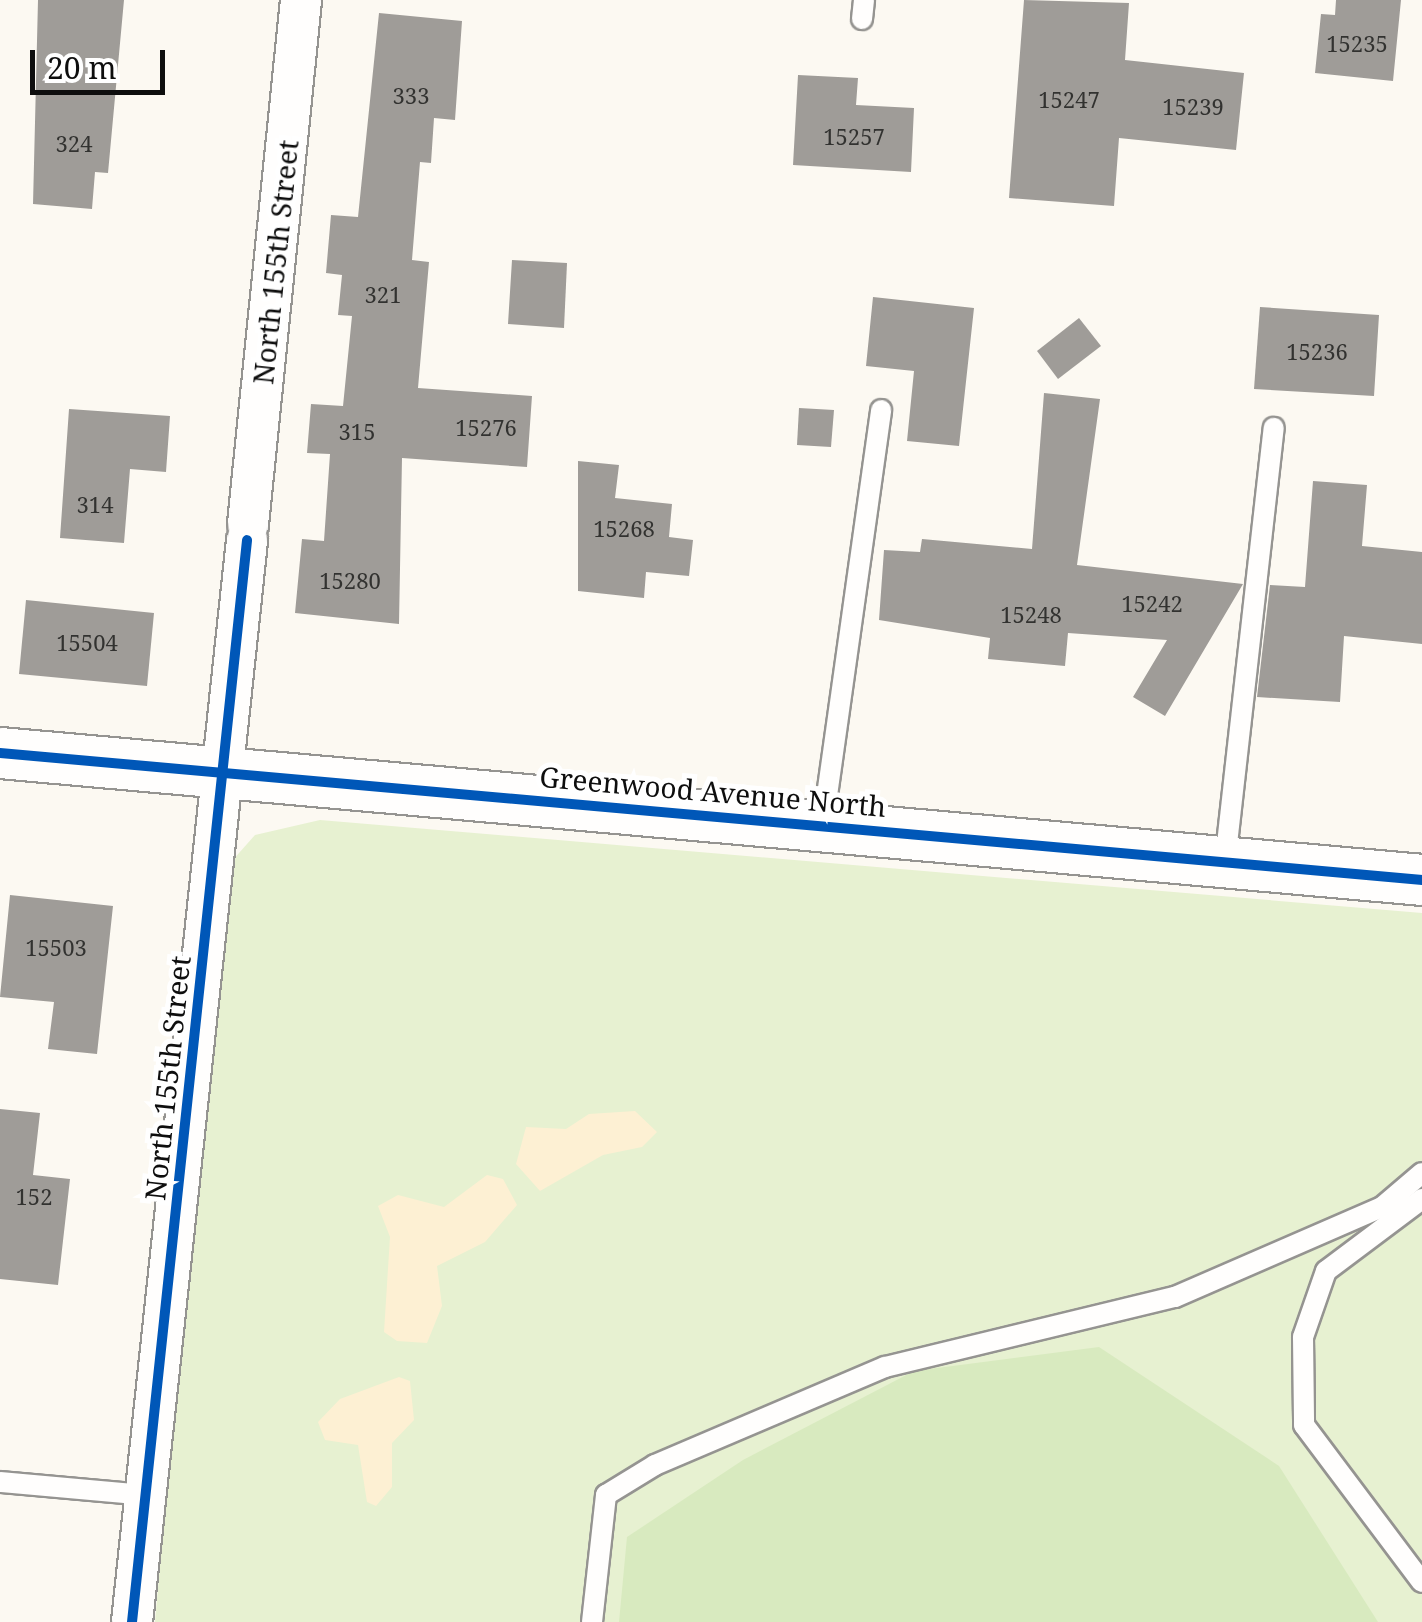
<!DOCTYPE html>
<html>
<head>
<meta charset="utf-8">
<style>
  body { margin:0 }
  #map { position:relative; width:1422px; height:1622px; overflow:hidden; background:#fcf9f2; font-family:"Noto Serif",serif }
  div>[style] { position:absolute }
  .green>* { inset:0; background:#e7f1d1 }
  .forest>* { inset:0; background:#d8eabf }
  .sand>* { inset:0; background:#fdf0d3 }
  .building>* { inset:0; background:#9f9c98 }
  .roads { filter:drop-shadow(2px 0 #959491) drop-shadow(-2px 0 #959491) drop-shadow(0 2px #959491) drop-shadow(0 -2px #959491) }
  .service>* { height:20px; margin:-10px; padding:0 10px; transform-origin:10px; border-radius:10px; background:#fffefd }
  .minor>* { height:40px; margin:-20px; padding:0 20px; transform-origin:20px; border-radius:20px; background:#fffefd }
  .tertiary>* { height:50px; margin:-25px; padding:0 25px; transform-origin:25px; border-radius:25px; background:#fffefd }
  .cycleway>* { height:10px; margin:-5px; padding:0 5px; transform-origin:5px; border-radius:5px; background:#0057b8 }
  span { translate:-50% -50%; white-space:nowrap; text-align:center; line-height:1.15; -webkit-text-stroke:10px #fff; paint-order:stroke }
  .number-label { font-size:22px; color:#323230 }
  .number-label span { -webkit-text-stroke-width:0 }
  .street-label { font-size:28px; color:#0e0e0e }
  .scale { position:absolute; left:30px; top:50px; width:135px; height:45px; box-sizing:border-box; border:5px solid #0e0e0e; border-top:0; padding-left:12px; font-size:30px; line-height:35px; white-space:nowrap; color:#0e0e0e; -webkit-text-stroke:8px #fff; paint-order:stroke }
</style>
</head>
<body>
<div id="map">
  <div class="green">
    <i style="clip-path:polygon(320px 820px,1422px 913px,1422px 1622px,155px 1622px,218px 901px,231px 862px,255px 835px)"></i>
  </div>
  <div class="forest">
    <i style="clip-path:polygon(1099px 1347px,1279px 1466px,1378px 1622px,619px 1622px,627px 1537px,743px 1460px,914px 1371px)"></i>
  </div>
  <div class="sand">
    <i style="clip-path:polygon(635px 1111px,657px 1132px,642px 1147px,603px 1155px,540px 1191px,516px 1164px,526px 1127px,566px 1129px,589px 1114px)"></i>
    <i style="clip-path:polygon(487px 1175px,503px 1179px,517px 1205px,485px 1242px,437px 1266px,442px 1306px,427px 1343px,397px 1341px,384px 1332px,390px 1237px,378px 1206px,398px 1195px,444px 1207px)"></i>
    <i style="clip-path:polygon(399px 1377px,410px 1381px,414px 1420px,392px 1443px,392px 1487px,376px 1506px,367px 1502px,358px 1445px,325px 1440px,318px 1422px,340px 1399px)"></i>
  </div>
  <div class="building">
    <i style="clip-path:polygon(38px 0,124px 0,108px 173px,95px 172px,92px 209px,33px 204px)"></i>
    <i style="clip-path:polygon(1024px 0,1129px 3px,1125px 60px,1244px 73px,1236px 150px,1119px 138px,1114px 206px,1009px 198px)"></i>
    <i style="clip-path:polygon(1336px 0,1401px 0,1393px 81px,1315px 73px,1321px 14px,1335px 15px)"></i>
    <i style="clip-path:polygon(379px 13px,462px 21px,455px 120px,434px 118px,431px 163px,420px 162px,412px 260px,429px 262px,418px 388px,532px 396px,527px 467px,402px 458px,399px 624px,295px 613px,302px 539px,324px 541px,330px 454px,307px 453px,311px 404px,343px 406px,352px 316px,338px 315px,342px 275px,326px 273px,331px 215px,358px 217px)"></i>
    <i style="clip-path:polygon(798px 75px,858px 78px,856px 105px,914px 108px,911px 172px,793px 165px)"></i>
    <i style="clip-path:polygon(512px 260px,567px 263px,564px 328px,508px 324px)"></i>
    <i style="clip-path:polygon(873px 297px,974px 308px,959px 446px,907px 441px,914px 371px,866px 366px)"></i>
    <i style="clip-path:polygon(1260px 307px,1379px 315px,1374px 396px,1254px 389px)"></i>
    <i style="clip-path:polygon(1079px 318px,1101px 346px,1058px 379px,1037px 351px)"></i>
    <i style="clip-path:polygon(1044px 393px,1100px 399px,1077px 565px,1243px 584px,1165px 716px,1133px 697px,1167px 640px,1068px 633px,1065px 666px,988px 659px,990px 638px,879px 620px,884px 550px,920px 552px,922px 539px,1032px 549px)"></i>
    <i style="clip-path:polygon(799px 408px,834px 410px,831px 447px,797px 445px)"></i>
    <i style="clip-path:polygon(69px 409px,170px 416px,166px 472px,130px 469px,124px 543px,60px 538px)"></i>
    <i style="clip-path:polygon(578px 461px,619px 465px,615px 498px,672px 504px,669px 537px,693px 540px,689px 576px,646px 572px,644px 598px,578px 591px)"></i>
    <i style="clip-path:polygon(1313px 481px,1367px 485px,1362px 546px,1422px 552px,1422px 644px,1344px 636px,1340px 702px,1257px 697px,1270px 585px,1305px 587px)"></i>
    <i style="clip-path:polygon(26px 600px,154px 613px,147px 686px,19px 674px)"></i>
    <i style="clip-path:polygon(10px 895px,113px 906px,97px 1054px,48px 1049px,54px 1002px,0 997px)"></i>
    <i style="clip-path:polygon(0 1109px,40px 1113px,33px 1175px,70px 1179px,58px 1285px,0 1279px)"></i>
  </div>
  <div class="roads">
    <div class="service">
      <i style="left:862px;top:19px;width:19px;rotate:-84deg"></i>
      <i style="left:823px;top:824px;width:418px;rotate:-82deg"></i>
      <i style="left:1225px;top:862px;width:437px;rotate:-83.6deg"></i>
      <i style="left:1422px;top:1199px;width:120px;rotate:143.1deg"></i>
      <i style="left:1326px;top:1271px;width:70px;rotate:109.2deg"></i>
      <i style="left:1303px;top:1337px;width:88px;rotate:89.3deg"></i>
      <i style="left:1304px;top:1425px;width:196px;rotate:53.1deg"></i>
      <i style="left:0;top:1482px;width:146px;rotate:5.1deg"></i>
      <i style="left:592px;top:1622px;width:128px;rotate:-83.7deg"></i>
      <i style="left:606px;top:1495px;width:57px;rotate:-31.5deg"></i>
      <i style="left:655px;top:1465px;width:250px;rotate:-23.1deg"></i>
      <i style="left:885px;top:1367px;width:298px;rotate:-13.6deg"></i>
      <i style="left:1175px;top:1297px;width:226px;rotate:-23.5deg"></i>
      <i style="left:1382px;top:1207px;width:52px;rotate:-40.4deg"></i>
    </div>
    <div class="minor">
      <i style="left:248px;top:524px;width:527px;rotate:-84.22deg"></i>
      <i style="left:132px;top:1622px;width:1088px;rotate:-83.93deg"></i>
    </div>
    <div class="tertiary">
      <i style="left:0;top:753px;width:1428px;rotate:5.1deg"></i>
    </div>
  </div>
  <div class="cycleway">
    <i style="left:0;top:753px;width:1428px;rotate:5.1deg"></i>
    <i style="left:132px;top:1622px;width:1088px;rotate:-83.93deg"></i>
  </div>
  <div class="number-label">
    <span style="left:1357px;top:44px">15235</span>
    <span style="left:411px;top:96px">333</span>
    <span style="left:1069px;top:100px">15247</span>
    <span style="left:1193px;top:107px">15239</span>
    <span style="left:854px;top:137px">15257</span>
    <span style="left:74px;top:144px">324</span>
    <span style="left:383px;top:295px">321</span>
    <span style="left:1317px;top:352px">15236</span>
    <span style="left:486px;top:428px">15276</span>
    <span style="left:357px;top:432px">315</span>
    <span style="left:95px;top:505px">314</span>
    <span style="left:624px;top:529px">15268</span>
    <span style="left:350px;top:581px">15280</span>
    <span style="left:1152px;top:604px">15242</span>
    <span style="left:1031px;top:615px">15248</span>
    <span style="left:87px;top:643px">15504</span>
    <span style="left:56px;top:948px">15503</span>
    <span style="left:34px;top:1197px">152</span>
  </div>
  <div class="street-label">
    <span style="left:275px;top:262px;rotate:-84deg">North 155th Street</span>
    <span style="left:713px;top:791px;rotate:5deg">Greenwood Avenue North</span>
    <span style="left:167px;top:1078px;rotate:-84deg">North 155th Street</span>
  </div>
  <div class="scale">20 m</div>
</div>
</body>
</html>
